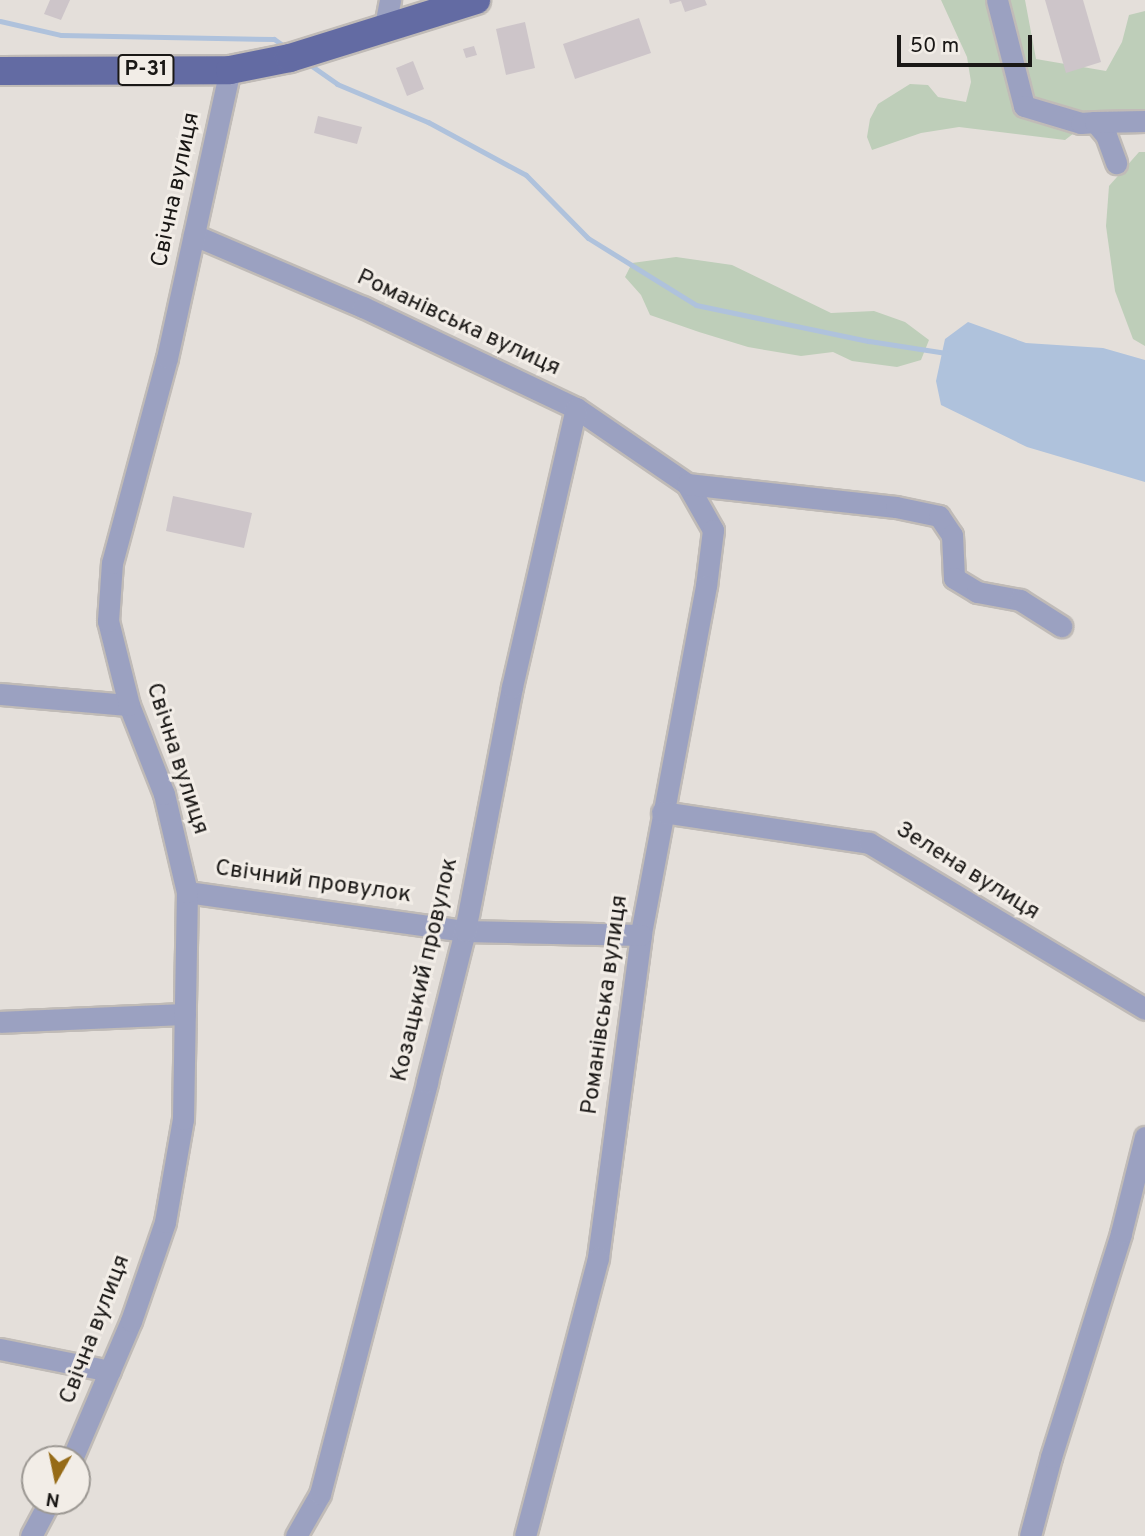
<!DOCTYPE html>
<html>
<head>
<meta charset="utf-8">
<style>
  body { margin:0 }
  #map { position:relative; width:1145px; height:1536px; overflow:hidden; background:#e4dfda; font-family:Overpass,sans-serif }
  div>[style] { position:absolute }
  .green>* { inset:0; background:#beceb9 }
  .water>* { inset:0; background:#afc2dc }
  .stream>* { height:5px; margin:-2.5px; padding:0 2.5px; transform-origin:2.5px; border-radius:2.5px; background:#afc2dc }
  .building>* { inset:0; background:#cdc5c9 }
  .roads { filter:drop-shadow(2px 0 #c0bbb7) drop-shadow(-2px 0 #c0bbb7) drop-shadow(0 2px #c0bbb7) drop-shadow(0 -2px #c0bbb7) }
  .minor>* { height:21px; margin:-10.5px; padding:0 10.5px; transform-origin:10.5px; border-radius:10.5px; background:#9ba1c1 }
  .major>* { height:28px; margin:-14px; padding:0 14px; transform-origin:14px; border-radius:14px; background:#636ba3 }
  span { translate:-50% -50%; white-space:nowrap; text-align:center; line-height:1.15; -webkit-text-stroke:6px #f2ede7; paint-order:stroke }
  .shield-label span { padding:2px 5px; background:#f2ede7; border:2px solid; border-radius:5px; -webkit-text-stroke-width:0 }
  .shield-label { font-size:21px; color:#1a1816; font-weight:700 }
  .street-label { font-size:23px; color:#1a1816 }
  .north { position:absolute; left:21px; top:1445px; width:70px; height:70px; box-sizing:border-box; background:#f2ede7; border:2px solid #9c9893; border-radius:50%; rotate:189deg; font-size:19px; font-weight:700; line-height:28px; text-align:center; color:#1a1816 }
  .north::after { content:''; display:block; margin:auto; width:24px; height:32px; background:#966b17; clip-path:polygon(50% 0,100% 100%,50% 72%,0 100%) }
  .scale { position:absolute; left:897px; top:35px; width:135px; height:32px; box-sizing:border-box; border:4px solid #1a1816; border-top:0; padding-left:9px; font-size:21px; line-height:24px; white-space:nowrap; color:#1a1816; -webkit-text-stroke:5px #f2ede7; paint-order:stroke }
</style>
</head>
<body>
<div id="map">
  <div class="green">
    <i style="clip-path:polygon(941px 0,1025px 0,1036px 59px,1106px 71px,1122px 42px,1129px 15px,1145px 11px,1145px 119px,1078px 130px,1065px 140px,959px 127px,921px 133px,872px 150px,867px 137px,870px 119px,878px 104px,910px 84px,928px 85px,938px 97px,966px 102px,971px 82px,967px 57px)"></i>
    <i style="clip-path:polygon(1139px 152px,1145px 152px,1145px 346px,1133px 339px,1115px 291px,1106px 226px,1109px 186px)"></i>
    <i style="clip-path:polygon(676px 257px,732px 265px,831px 313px,874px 311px,905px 322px,929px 340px,921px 360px,897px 367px,852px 361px,833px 352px,801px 356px,748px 347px,699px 332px,650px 315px,641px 295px,625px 277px,632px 263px)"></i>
  </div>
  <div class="water">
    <i style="clip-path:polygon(968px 322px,1026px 343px,1103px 348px,1145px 360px,1145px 482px,1027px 447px,941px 405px,936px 381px,945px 339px)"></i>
  </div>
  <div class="stream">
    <i style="left:0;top:21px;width:63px;rotate:12.9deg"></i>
    <i style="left:61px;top:35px;width:213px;rotate:1.1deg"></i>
    <i style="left:274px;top:39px;width:16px;rotate:35deg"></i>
    <i style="left:306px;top:62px;width:38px;rotate:35deg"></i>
    <i style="left:337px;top:84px;width:99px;rotate:22.7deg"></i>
    <i style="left:428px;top:122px;width:111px;rotate:28.4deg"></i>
    <i style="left:526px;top:175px;width:88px;rotate:45.5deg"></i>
    <i style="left:588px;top:238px;width:127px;rotate:31.8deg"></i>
    <i style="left:696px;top:305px;width:177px;rotate:11.8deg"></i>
    <i style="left:869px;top:341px;width:78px;rotate:8.9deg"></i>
  </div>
  <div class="building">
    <i style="clip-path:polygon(50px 0,70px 0,61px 20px,44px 14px)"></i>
    <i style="clip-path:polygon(669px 0,705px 0,707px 5px,685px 12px,681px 1px,670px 4px)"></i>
    <i style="clip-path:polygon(1045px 0,1083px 0,1101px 62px,1066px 73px)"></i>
    <i style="clip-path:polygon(639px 18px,651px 53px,575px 79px,563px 44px)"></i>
    <i style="clip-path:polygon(525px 22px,535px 68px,506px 75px,496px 29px)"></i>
    <i style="clip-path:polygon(474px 46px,477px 55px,466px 58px,463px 49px)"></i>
    <i style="clip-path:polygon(413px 61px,424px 89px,407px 96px,396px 68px)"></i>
    <i style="clip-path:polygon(318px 116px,362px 127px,357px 144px,314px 133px)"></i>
    <i style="clip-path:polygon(173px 496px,252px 513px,244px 548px,166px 531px)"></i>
  </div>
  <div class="roads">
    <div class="minor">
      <i style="left:997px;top:0;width:109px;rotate:75.7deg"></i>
      <i style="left:1024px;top:106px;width:59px;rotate:16.6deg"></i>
      <i style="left:1081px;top:123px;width:14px;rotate:-4deg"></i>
      <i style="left:1095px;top:122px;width:17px;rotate:50deg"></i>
      <i style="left:1106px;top:135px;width:30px;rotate:70deg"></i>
      <i style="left:384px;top:31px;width:32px;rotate:-79deg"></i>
      <i style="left:1095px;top:122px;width:50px;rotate:-1.1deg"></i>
      <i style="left:194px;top:235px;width:184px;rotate:23.1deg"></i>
      <i style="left:363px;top:307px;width:236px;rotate:25.4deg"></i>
      <i style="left:576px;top:408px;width:135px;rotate:34.4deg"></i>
      <i style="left:687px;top:484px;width:53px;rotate:60.5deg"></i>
      <i style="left:713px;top:530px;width:56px;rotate:97.1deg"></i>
      <i style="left:706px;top:586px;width:355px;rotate:100.6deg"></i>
      <i style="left:641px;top:935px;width:326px;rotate:97.6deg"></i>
      <i style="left:598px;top:1258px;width:287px;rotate:104.7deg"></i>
      <i style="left:687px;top:484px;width:210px;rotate:6.3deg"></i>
      <i style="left:896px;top:507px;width:44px;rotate:11.8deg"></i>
      <i style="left:939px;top:516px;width:23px;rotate:56deg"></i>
      <i style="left:952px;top:535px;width:43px;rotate:87.3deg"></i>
      <i style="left:954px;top:578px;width:27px;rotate:31deg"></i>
      <i style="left:977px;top:592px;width:44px;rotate:10.5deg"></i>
      <i style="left:1020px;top:600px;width:49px;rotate:32.4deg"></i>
      <i style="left:0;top:694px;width:129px;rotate:4.9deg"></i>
      <i style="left:662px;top:812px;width:209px;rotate:8.5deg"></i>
      <i style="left:869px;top:843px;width:322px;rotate:31deg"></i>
      <i style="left:187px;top:892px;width:281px;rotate:8deg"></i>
      <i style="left:465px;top:931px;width:176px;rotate:1.3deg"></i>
      <i style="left:0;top:1022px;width:185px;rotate:-2.5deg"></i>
      <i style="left:0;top:1349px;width:112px;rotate:11.3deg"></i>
      <i style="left:72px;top:1459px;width:150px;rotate:-66.9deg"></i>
      <i style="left:131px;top:1321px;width:105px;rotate:-71deg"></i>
      <i style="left:165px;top:1222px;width:105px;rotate:-80.1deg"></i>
      <i style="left:183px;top:1119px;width:227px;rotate:-89deg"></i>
      <i style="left:187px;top:892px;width:101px;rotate:-103.2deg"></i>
      <i style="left:164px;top:794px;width:96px;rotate:-111.5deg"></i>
      <i style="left:129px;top:705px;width:87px;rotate:-104deg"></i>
      <i style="left:108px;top:621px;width:58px;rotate:-86.1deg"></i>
      <i style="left:112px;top:563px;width:212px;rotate:-75deg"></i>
      <i style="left:167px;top:358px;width:295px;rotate:-77.7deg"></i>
      <i style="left:31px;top:1536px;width:40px;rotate:-62deg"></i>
      <i style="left:296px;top:1536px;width:48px;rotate:-60.3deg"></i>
      <i style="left:320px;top:1494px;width:426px;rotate:-75.4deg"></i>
      <i style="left:427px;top:1082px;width:156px;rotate:-75.9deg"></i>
      <i style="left:465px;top:931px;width:248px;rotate:-79.1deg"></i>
      <i style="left:512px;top:687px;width:286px;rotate:-77.1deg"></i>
      <i style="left:1030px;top:1536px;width:82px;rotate:-75.1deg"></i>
      <i style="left:1051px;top:1457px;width:235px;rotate:-72.6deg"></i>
      <i style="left:1121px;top:1233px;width:99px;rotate:-76deg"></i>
    </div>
    <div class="major">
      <i style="left:0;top:71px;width:230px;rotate:-0.2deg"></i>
      <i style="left:230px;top:70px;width:61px;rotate:-11.3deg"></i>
      <i style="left:290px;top:58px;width:195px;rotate:-17.3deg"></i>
    </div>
  </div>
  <div class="shield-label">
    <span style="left:146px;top:70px">Р-31</span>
  </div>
  <div class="street-label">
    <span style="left:177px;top:190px;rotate:-78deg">Свічна вулиця</span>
    <span style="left:458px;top:324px;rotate:25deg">Романівська вулиця</span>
    <span style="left:176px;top:759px;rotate:72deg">Свічна вулиця</span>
    <span style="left:967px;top:872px;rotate:32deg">Зелена вулиця</span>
    <span style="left:313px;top:883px;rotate:8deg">Свічний провулок</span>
    <span style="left:426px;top:970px;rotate:-77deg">Козацький провулок</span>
    <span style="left:606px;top:1005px;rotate:-82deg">Романівська вулиця</span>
    <span style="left:96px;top:1330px;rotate:-69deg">Свічна вулиця</span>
  </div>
  <div class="north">N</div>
  <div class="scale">50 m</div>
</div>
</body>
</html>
